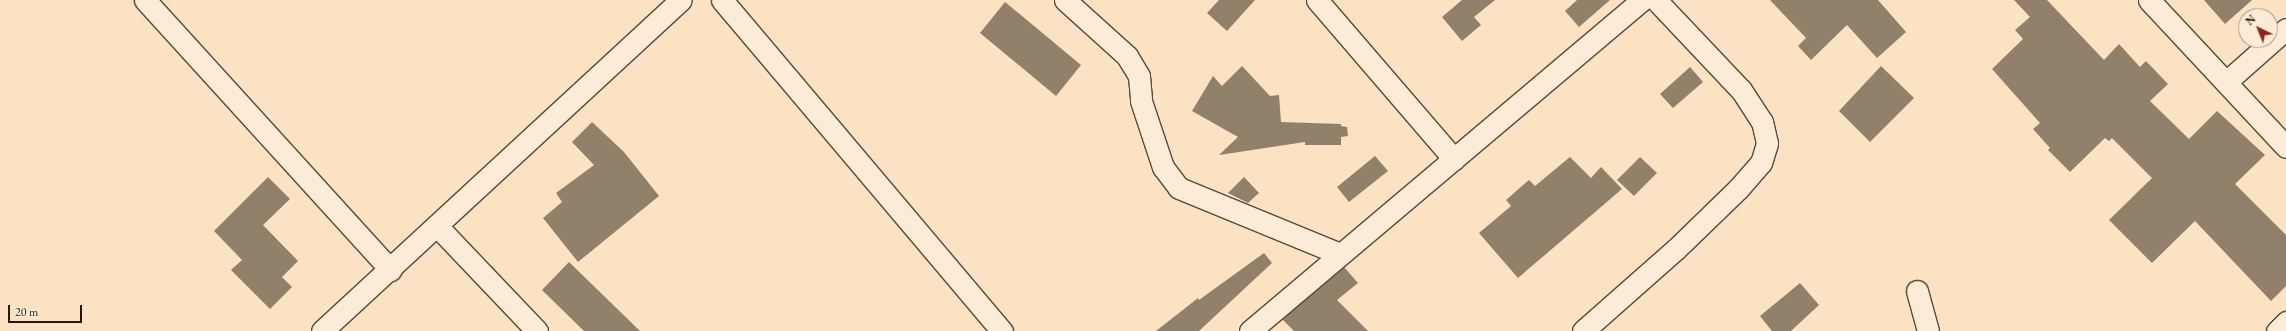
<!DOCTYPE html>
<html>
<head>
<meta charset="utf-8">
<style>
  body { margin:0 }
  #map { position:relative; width:2286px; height:331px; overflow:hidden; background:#fae2c2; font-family:"EB Garamond",serif }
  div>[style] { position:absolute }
  .building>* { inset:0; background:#92816a }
  .roads { filter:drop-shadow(1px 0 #584a38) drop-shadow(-1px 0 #584a38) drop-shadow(0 1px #584a38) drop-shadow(0 -1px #584a38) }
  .street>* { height:21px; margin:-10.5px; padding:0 10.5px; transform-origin:10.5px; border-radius:10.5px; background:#fcecd7 }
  span { translate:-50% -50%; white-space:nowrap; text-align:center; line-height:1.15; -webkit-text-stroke:4px #fcecd7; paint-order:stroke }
  .north { position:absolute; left:2238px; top:8px; width:40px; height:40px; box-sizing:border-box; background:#fcecd7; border:1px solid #a59785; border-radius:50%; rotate:317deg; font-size:11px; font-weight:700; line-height:16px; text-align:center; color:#22170a }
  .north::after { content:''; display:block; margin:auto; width:14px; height:18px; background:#8f2418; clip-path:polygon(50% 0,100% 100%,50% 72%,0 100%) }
  .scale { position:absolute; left:8px; top:305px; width:74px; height:18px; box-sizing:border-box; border:2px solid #22170a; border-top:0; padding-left:5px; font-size:12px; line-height:14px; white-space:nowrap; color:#22170a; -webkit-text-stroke:3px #fcecd7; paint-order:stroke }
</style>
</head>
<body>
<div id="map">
  <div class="building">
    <i style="clip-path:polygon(1219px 0,1255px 0,1227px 31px,1207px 13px)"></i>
    <i style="clip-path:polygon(1462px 0,1495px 0,1474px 17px,1481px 25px,1462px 41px,1442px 17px)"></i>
    <i style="clip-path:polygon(1577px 0,1610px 0,1579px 27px,1565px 11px)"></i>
    <i style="clip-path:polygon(1770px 0,1878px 0,1906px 32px,1877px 58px,1847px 25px,1811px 60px,1798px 46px,1806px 38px)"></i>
    <i style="clip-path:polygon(2014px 0,2047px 0,2104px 60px,2119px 44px,2140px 67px,2146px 61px,2168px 84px,2150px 101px,2189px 139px,2217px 111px,2265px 155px,2235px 184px,2286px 235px,2286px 286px,2271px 301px,2195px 221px,2152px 263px,2109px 220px,2152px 178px,2112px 138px,2109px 141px,2105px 138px,2070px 172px,2048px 150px,2050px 148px,2033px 129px,2040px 123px,1992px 69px,2023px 39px,2015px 30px,2030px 17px)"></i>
    <i style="clip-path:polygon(2204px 0,2252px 0,2225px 24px)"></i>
    <i style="clip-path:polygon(1005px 2px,1081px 65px,1056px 96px,980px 33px)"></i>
    <i style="clip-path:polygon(1242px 66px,1270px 96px,1279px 95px,1281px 122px,1341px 124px,1341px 126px,1347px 127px,1348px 136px,1341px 137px,1341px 145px,1305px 145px,1305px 142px,1219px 155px,1238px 137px,1192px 111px,1213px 76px,1222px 86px)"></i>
    <i style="clip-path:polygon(1881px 66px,1914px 98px,1870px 142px,1839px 111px)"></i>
    <i style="clip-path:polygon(1690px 67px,1703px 82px,1673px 108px,1660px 94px)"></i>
    <i style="clip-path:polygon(592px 122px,624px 152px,659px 196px,578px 262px,543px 218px,562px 202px,556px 193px,594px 165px,572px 142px)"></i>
    <i style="clip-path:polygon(1375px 156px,1388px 171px,1349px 202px,1337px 187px)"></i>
    <i style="clip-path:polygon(1570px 157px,1591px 178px,1601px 167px,1622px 189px,1518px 278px,1479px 233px,1511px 206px,1506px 200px,1529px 180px,1535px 186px)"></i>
    <i style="clip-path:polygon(1640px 157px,1657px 173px,1634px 196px,1617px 180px)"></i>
    <i style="clip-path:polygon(268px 177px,290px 199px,263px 225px,298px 261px,282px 277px,292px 287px,270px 309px,231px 270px,242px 260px,214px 231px)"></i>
    <i style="clip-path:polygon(1244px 177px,1259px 193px,1248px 203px,1228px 193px)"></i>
    <i style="clip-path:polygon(1264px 253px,1272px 263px,1199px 331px,1156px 331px,1198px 298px,1199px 300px)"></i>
    <i style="clip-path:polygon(569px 262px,640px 331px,584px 331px,542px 290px)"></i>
    <i style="clip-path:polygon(1344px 267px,1358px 283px,1337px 300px,1368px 331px,1294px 331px,1282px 319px)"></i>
    <i style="clip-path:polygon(1800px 283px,1819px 305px,1791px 331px,1772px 331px,1760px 316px)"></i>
  </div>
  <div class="roads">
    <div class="street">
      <i style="left:145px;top:0;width:365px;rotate:47.7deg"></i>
      <i style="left:722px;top:0;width:434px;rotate:49.8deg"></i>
      <i style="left:1065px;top:0;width:84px;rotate:42.1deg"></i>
      <i style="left:1127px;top:56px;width:23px;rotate:59deg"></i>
      <i style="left:1139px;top:76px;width:25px;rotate:85deg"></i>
      <i style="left:1141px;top:101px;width:70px;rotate:71.6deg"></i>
      <i style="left:1163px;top:167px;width:26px;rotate:53deg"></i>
      <i style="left:1179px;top:188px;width:174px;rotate:22.3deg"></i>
      <i style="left:1317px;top:0;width:210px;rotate:49.3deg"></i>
      <i style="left:2149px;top:0;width:201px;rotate:47deg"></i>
      <i style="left:2226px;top:82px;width:80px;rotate:-41.5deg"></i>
      <i style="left:437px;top:226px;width:145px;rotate:46.4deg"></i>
      <i style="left:1917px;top:291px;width:41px;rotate:74.6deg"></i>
      <i style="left:322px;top:331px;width:488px;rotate:-42.7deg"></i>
      <i style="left:1250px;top:331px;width:513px;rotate:-40.18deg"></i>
      <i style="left:1583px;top:331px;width:124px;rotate:-41.4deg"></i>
      <i style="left:1676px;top:249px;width:86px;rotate:-44.1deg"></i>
      <i style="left:1738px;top:189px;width:35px;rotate:-49deg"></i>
      <i style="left:1761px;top:163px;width:21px;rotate:-73deg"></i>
      <i style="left:1767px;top:143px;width:22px;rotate:-103deg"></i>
      <i style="left:1762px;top:122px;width:38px;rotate:-123deg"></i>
      <i style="left:1741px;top:90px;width:124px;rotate:-133.4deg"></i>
      <i style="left:2277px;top:331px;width:13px;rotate:-45deg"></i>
    </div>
  </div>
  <div class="north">N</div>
  <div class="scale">20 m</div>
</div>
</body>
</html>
